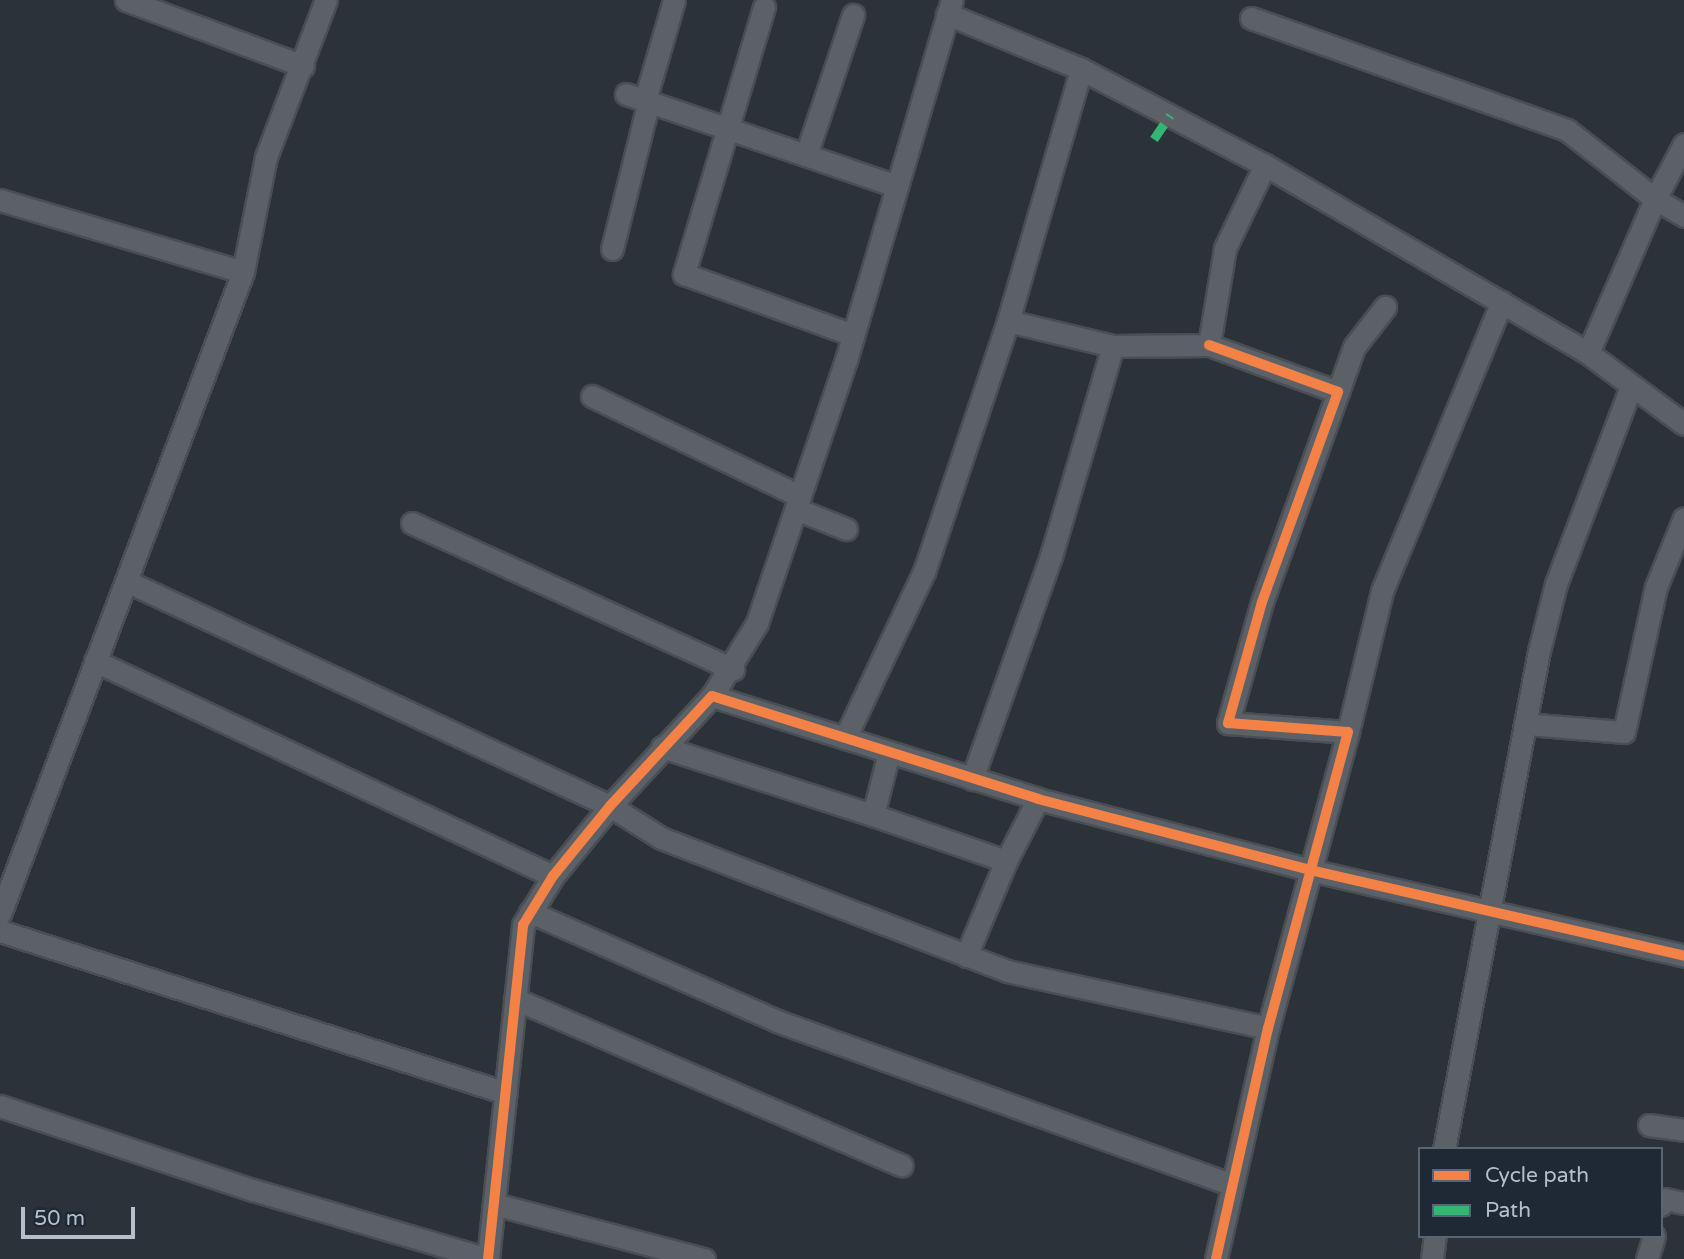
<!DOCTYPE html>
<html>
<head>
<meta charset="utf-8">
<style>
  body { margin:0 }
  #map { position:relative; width:1684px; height:1259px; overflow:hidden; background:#2c3239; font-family:"Varela Round",sans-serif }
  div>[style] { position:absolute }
  .roads { filter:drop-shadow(2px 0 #4a4e54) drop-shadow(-2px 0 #4a4e54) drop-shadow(0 2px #4a4e54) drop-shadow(0 -2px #4a4e54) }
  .minor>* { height:21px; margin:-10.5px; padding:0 10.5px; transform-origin:10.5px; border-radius:10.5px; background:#5c6067 }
  .quiet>* { height:9px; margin-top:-4.5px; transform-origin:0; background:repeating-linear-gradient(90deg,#33b770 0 18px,transparent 0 27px) }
  .cycleway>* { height:10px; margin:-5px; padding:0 5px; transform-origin:5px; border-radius:5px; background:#f48246 }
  span { translate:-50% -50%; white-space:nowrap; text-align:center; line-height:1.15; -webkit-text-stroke:7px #1e2935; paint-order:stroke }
  .legend { position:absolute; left:1418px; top:1147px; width:245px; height:91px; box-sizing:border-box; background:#1e2935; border:2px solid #5b6571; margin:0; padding:9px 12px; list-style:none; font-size:21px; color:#b6bfca }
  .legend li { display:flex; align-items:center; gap:14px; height:35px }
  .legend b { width:35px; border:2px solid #5b6571 }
  .scale { position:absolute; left:21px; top:1207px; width:114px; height:32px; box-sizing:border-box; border:4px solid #b6bfca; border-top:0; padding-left:9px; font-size:21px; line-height:24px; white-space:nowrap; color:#b6bfca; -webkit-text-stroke:5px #1e2935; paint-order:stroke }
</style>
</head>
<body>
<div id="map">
  <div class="roads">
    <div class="minor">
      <i style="left:126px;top:0;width:189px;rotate:20.4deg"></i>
      <i style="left:764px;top:7px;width:279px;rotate:106.7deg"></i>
      <i style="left:684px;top:274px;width:180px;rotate:19.8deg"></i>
      <i style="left:947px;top:14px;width:145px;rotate:22.3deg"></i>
      <i style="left:1081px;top:69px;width:208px;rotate:27.6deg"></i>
      <i style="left:1265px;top:165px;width:374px;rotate:30.2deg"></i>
      <i style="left:1588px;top:353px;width:119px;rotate:36.5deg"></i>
      <i style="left:1251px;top:18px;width:335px;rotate:19.5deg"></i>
      <i style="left:1567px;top:130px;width:112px;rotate:38.1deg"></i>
      <i style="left:1655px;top:199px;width:62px;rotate:-62.2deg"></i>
      <i style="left:626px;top:94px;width:286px;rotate:18.8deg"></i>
      <i style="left:645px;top:100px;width:104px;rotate:-73.8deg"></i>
      <i style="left:806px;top:155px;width:148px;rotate:-71.4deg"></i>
      <i style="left:0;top:200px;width:253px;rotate:16.5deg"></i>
      <i style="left:243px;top:272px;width:117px;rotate:-78.7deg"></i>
      <i style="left:266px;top:157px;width:168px;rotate:-69.1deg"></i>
      <i style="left:612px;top:249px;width:153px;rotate:-76deg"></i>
      <i style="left:1209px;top:345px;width:137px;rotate:20deg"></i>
      <i style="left:1338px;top:392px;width:223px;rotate:109.9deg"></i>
      <i style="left:1262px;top:602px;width:126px;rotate:105.7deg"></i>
      <i style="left:1228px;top:723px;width:120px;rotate:4.3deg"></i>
      <i style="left:1348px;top:732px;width:307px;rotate:105.1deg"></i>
      <i style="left:1268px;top:1028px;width:237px;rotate:102.7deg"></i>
      <i style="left:1113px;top:346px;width:96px;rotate:-0.6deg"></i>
      <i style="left:1209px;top:345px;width:98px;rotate:-80.6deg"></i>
      <i style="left:1225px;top:248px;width:92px;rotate:-64.3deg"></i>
      <i style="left:1588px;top:353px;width:168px;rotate:-66.5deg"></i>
      <i style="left:1655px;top:199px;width:34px;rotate:30deg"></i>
      <i style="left:1338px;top:392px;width:48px;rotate:-70.4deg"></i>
      <i style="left:1354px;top:347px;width:51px;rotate:-52.2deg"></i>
      <i style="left:592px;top:396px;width:231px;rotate:25.7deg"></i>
      <i style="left:796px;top:509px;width:54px;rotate:21.8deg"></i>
      <i style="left:412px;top:523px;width:353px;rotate:24.5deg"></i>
      <i style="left:126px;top:581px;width:534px;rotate:24.93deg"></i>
      <i style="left:610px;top:806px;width:60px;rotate:32.1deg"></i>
      <i style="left:661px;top:838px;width:371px;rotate:21deg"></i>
      <i style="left:1007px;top:971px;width:267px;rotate:12.3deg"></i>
      <i style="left:95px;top:661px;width:506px;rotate:25.15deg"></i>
      <i style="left:712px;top:696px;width:86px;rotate:-58.3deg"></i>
      <i style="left:757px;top:623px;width:278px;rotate:-71.3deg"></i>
      <i style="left:846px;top:360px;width:375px;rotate:-73.6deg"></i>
      <i style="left:1526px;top:724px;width:98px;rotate:4.7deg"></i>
      <i style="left:1624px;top:732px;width:148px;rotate:-77.6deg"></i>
      <i style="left:1656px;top:587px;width:74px;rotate:-67.9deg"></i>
      <i style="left:1348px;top:732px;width:145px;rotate:-76.4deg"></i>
      <i style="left:1382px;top:591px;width:313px;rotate:-67.5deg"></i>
      <i style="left:845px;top:738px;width:184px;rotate:-64.6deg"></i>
      <i style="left:924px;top:572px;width:265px;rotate:-71.5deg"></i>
      <i style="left:1008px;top:321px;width:262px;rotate:-73.8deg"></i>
      <i style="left:662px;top:747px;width:222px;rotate:17.9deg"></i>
      <i style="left:873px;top:815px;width:65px;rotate:-75.7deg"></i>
      <i style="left:972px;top:779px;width:237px;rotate:-70.5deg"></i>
      <i style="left:1051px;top:556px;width:219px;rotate:-73.6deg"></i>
      <i style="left:1113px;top:346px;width:108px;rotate:-166.6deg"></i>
      <i style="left:873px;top:815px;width:141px;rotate:19.1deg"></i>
      <i style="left:1006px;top:861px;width:103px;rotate:112.8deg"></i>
      <i style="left:1006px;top:861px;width:70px;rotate:-62.7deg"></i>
      <i style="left:530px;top:912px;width:270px;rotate:23.8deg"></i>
      <i style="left:777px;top:1021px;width:484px;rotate:19.8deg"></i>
      <i style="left:0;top:914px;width:686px;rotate:-69.27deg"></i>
      <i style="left:0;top:931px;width:531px;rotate:17.75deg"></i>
      <i style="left:515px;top:999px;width:421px;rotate:23.3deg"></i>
      <i style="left:0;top:1106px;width:267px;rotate:18.4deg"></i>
      <i style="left:253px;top:1190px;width:245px;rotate:16.4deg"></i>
      <i style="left:1649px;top:1125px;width:35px;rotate:8deg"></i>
      <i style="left:1444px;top:1149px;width:507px;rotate:-79.2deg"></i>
      <i style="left:1539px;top:651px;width:69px;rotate:-75.8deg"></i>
      <i style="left:1556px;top:584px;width:211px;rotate:-69.2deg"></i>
      <i style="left:498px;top:1205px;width:213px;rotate:14.7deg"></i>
      <i style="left:1661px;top:1205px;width:7px;rotate:-56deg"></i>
      <i style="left:1665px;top:1199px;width:19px;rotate:12deg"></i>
      <i style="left:488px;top:1259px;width:336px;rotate:-84deg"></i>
      <i style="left:523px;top:925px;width:57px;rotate:-58.5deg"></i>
      <i style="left:553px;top:876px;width:90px;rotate:-50.8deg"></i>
      <i style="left:610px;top:806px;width:150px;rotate:-47.2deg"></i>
      <i style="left:712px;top:696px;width:342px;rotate:17.5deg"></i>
      <i style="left:1038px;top:799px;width:281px;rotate:14.6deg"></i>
      <i style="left:1310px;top:870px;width:384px;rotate:12.9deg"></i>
      <i style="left:1432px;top:1259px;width:23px;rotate:-83deg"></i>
      <i style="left:1647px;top:1259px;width:24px;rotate:-73deg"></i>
    </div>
  </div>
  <div class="quiet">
    <i style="left:1154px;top:139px;width:29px;rotate:-56deg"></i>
  </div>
  <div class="cycleway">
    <i style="left:1209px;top:345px;width:137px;rotate:20deg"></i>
    <i style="left:1338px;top:392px;width:223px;rotate:109.9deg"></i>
    <i style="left:1262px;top:602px;width:126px;rotate:105.7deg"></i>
    <i style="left:1228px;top:723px;width:120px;rotate:4.3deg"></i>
    <i style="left:1348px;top:732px;width:307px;rotate:105.1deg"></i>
    <i style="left:1268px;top:1028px;width:237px;rotate:102.7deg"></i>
    <i style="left:488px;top:1259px;width:336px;rotate:-84deg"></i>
    <i style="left:523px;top:925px;width:57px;rotate:-58.5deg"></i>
    <i style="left:553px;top:876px;width:90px;rotate:-50.8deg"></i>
    <i style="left:610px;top:806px;width:150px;rotate:-47.2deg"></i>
    <i style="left:712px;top:696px;width:342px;rotate:17.5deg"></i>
    <i style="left:1038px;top:799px;width:281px;rotate:14.6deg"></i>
    <i style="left:1310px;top:870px;width:384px;rotate:12.9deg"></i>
  </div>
  <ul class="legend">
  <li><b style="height:9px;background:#f48246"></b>Cycle path</li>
  <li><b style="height:9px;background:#33b770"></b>Path</li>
  </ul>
  <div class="scale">50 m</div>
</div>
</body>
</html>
